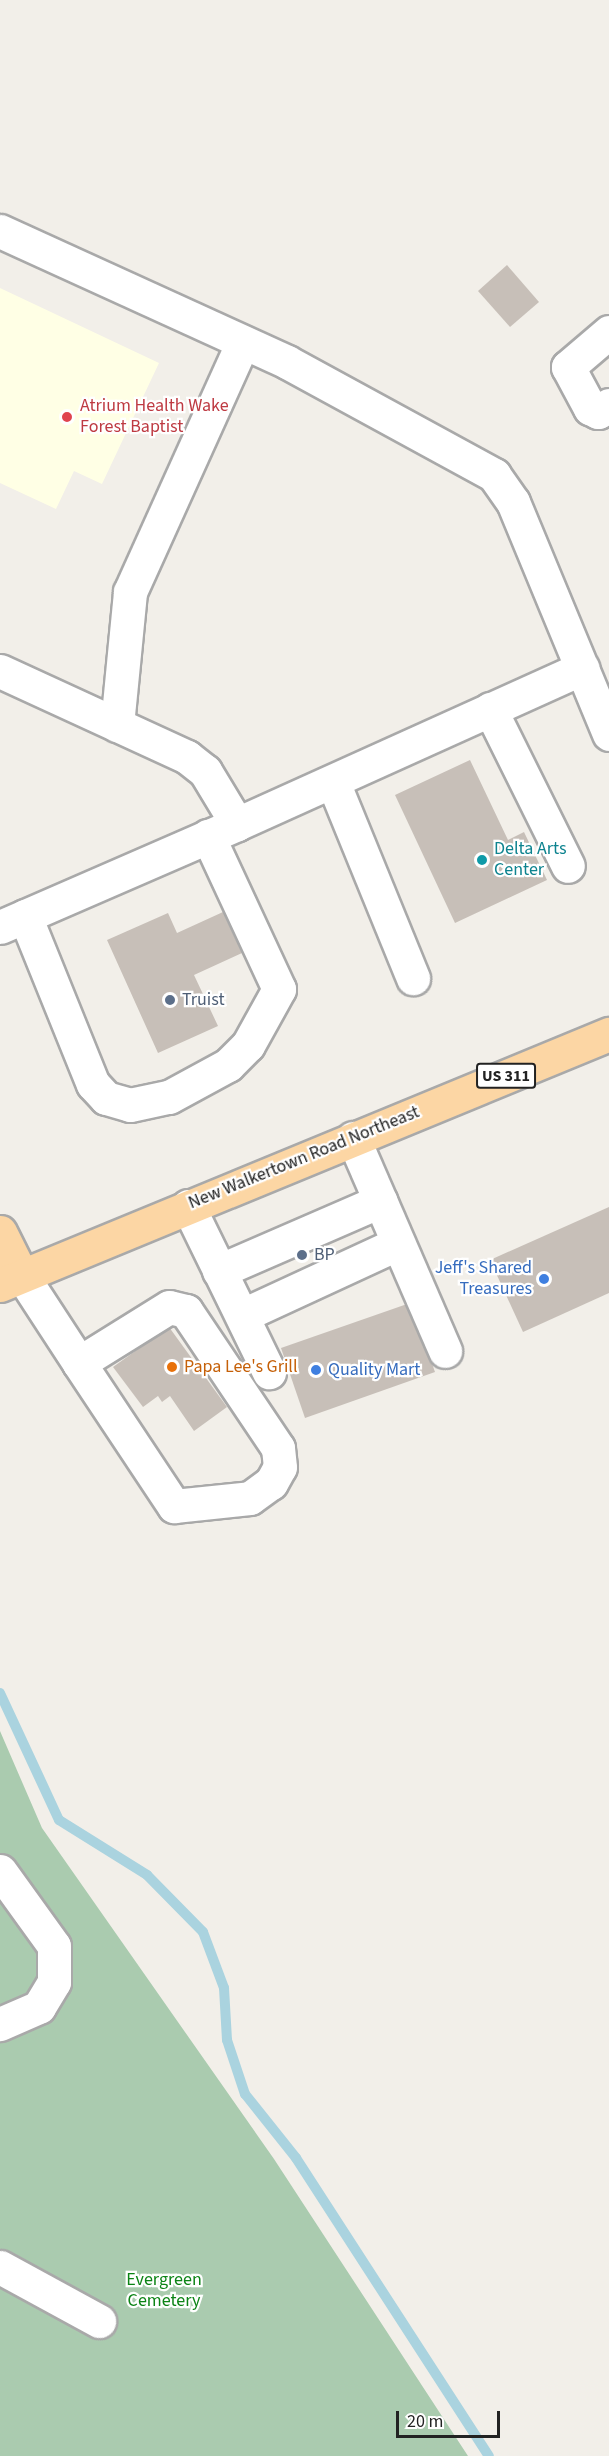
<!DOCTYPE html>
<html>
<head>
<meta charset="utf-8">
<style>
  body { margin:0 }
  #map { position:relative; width:609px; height:2456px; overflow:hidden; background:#f2efe9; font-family:"Source Sans 3",sans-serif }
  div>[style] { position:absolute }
  .education>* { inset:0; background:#ffffe5 }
  .cemetery>* { inset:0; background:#aacbaf }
  .stream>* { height:10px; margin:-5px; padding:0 5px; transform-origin:5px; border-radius:5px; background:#aad3df }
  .building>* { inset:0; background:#c7bfb8 }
  .roads { filter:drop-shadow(2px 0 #a9a9a9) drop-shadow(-2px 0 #a9a9a9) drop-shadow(0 2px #a9a9a9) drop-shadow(0 -2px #a9a9a9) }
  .minor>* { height:33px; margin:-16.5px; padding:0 16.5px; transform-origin:16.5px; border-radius:16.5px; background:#fff }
  .major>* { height:33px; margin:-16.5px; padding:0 16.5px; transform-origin:16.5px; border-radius:16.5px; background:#fcd6a4 }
  .dots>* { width:16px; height:16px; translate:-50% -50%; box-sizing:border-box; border:3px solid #fff; border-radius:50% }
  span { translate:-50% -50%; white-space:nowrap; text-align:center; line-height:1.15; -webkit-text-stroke:4.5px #fff; paint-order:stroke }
  .shield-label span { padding:2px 4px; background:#fff; border:2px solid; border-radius:4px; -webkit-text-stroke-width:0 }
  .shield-label { font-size:16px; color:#222; font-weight:700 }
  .health-label { font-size:18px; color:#be3a42 }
  .left { translate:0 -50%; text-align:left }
  .culture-label { font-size:18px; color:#0d838f }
  .service-label { font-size:18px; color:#4e5e75 }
  .street-label { font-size:18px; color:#222 }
  .shop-label { font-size:18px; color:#366cbe }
  .right { translate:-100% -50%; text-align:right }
  .food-label { font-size:18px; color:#c56008 }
  .park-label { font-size:18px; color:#0c8416 }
  .scale { position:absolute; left:396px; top:2411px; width:104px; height:27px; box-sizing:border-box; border:3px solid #222; border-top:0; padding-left:8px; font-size:18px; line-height:21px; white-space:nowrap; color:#222; -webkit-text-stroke:4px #fff; paint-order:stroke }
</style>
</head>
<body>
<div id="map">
  <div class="education">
    <i style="clip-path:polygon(0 288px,159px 363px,102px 484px,74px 471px,56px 509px,0 483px)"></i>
  </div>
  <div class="cemetery">
    <i style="clip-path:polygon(0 1731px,42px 1828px,274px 2159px,468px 2456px,0 2456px)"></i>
  </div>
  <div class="stream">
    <i style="left:0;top:1693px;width:140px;rotate:65.1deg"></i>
    <i style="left:59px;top:1820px;width:104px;rotate:32deg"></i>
    <i style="left:147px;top:1875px;width:80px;rotate:45.5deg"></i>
    <i style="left:203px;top:1932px;width:60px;rotate:69.4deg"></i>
    <i style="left:224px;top:1988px;width:52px;rotate:86.7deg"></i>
    <i style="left:227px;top:2040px;width:57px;rotate:71.6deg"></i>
    <i style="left:245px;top:2094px;width:82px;rotate:51.4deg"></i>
    <i style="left:296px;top:2158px;width:355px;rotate:57.1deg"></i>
  </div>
  <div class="building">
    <i style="clip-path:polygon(507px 265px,539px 302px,510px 327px,478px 291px)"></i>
    <i style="clip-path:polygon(470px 760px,508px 840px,524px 832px,547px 880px,455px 923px,395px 795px)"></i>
    <i style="clip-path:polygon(223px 912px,242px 953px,194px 975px,218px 1026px,158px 1053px,107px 940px,168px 913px,177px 933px)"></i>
    <i style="clip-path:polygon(609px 1207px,609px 1293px,523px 1332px,490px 1260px)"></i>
    <i style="clip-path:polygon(410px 1303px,435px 1372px,305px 1418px,281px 1348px)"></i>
    <i style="clip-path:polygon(169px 1327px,227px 1407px,194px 1431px,170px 1396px,162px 1402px,158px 1396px,143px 1407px,113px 1367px)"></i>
  </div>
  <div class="roads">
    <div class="minor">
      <i style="left:0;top:231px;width:315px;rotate:24.5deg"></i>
      <i style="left:287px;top:362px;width:236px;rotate:28.6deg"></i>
      <i style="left:494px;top:475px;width:33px;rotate:55deg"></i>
      <i style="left:513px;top:502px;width:251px;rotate:67.5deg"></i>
      <i style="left:609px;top:332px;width:54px;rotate:139.5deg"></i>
      <i style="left:568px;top:367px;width:47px;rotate:61.8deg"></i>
      <i style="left:590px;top:408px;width:9px;rotate:27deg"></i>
      <i style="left:598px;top:412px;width:13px;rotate:-32deg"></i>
      <i style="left:0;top:671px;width:206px;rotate:24.7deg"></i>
      <i style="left:187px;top:757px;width:23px;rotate:38deg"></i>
      <i style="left:205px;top:771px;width:62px;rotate:58.9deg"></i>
      <i style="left:237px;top:824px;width:258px;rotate:156.5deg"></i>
      <i style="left:490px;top:709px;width:175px;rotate:63.6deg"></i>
      <i style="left:117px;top:725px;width:134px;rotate:-84.4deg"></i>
      <i style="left:130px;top:592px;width:274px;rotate:-65.7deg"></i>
      <i style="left:333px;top:782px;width:212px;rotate:67.8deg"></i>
      <i style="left:237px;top:824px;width:379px;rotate:-24.3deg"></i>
      <i style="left:25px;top:916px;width:181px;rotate:68deg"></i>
      <i style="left:93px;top:1084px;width:19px;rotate:47deg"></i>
      <i style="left:106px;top:1098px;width:25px;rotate:16deg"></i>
      <i style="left:130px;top:1105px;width:40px;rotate:-12deg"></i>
      <i style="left:169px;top:1097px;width:67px;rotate:-28.5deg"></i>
      <i style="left:228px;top:1065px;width:28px;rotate:-45deg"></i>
      <i style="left:248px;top:1045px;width:64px;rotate:-61deg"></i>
      <i style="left:279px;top:989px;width:169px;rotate:-114.9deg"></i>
      <i style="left:353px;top:1138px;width:232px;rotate:66.6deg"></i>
      <i style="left:188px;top:1206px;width:185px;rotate:64deg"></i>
      <i style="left:219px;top:1271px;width:176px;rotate:-23.5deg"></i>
      <i style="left:21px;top:1274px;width:106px;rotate:56.9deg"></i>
      <i style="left:79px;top:1363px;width:172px;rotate:56.4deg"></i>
      <i style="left:174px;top:1506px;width:76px;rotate:-6deg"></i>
      <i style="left:250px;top:1498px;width:26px;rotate:-36deg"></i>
      <i style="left:271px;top:1483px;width:18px;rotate:-61deg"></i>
      <i style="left:280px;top:1467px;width:19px;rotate:-96deg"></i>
      <i style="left:278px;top:1448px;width:165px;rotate:-123.9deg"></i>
      <i style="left:186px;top:1311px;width:17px;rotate:-167deg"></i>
      <i style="left:169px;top:1307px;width:106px;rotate:148.1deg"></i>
      <i style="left:243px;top:1315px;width:170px;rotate:-24.8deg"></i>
      <i style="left:0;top:1871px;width:92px;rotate:54.2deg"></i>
      <i style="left:54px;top:1946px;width:36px;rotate:90deg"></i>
      <i style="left:54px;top:1982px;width:29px;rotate:121deg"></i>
      <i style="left:39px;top:2007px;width:43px;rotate:156.4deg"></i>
      <i style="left:0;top:2267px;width:113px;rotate:28.6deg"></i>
    </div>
    <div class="major">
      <i style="left:0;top:1232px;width:47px;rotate:63.4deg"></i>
      <i style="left:0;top:1285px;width:659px;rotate:-22.4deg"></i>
    </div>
  </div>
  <div class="dots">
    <i style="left:67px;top:417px;background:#e0444e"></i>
    <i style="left:482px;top:860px;background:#0f9aa8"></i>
    <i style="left:170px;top:1000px;background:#5c6f8a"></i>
    <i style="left:302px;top:1255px;background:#5c6f8a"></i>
    <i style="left:544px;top:1279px;background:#3f7fe0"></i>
    <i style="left:172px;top:1367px;background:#e8710a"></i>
    <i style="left:316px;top:1370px;background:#3f7fe0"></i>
  </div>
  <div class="shield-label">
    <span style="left:506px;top:1076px">US 311</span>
  </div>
  <div class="health-label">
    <span class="left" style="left:80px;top:417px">Atrium Health Wake<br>Forest Baptist</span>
  </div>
  <div class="culture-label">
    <span class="left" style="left:494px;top:860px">Delta Arts<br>Center</span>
  </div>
  <div class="service-label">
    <span class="left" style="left:182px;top:1000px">Truist</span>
    <span class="left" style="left:314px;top:1255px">BP</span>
  </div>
  <div class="street-label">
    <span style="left:304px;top:1158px;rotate:-22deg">New Walkertown Road Northeast</span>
  </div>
  <div class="shop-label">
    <span class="right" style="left:532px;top:1279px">Jeff's Shared<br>Treasures</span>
    <span class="left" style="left:328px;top:1370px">Quality Mart</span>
  </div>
  <div class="food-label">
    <span class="left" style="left:184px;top:1367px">Papa Lee's Grill</span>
  </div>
  <div class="park-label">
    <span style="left:164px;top:2291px">Evergreen<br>Cemetery</span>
  </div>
  <div class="scale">20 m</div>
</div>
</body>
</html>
